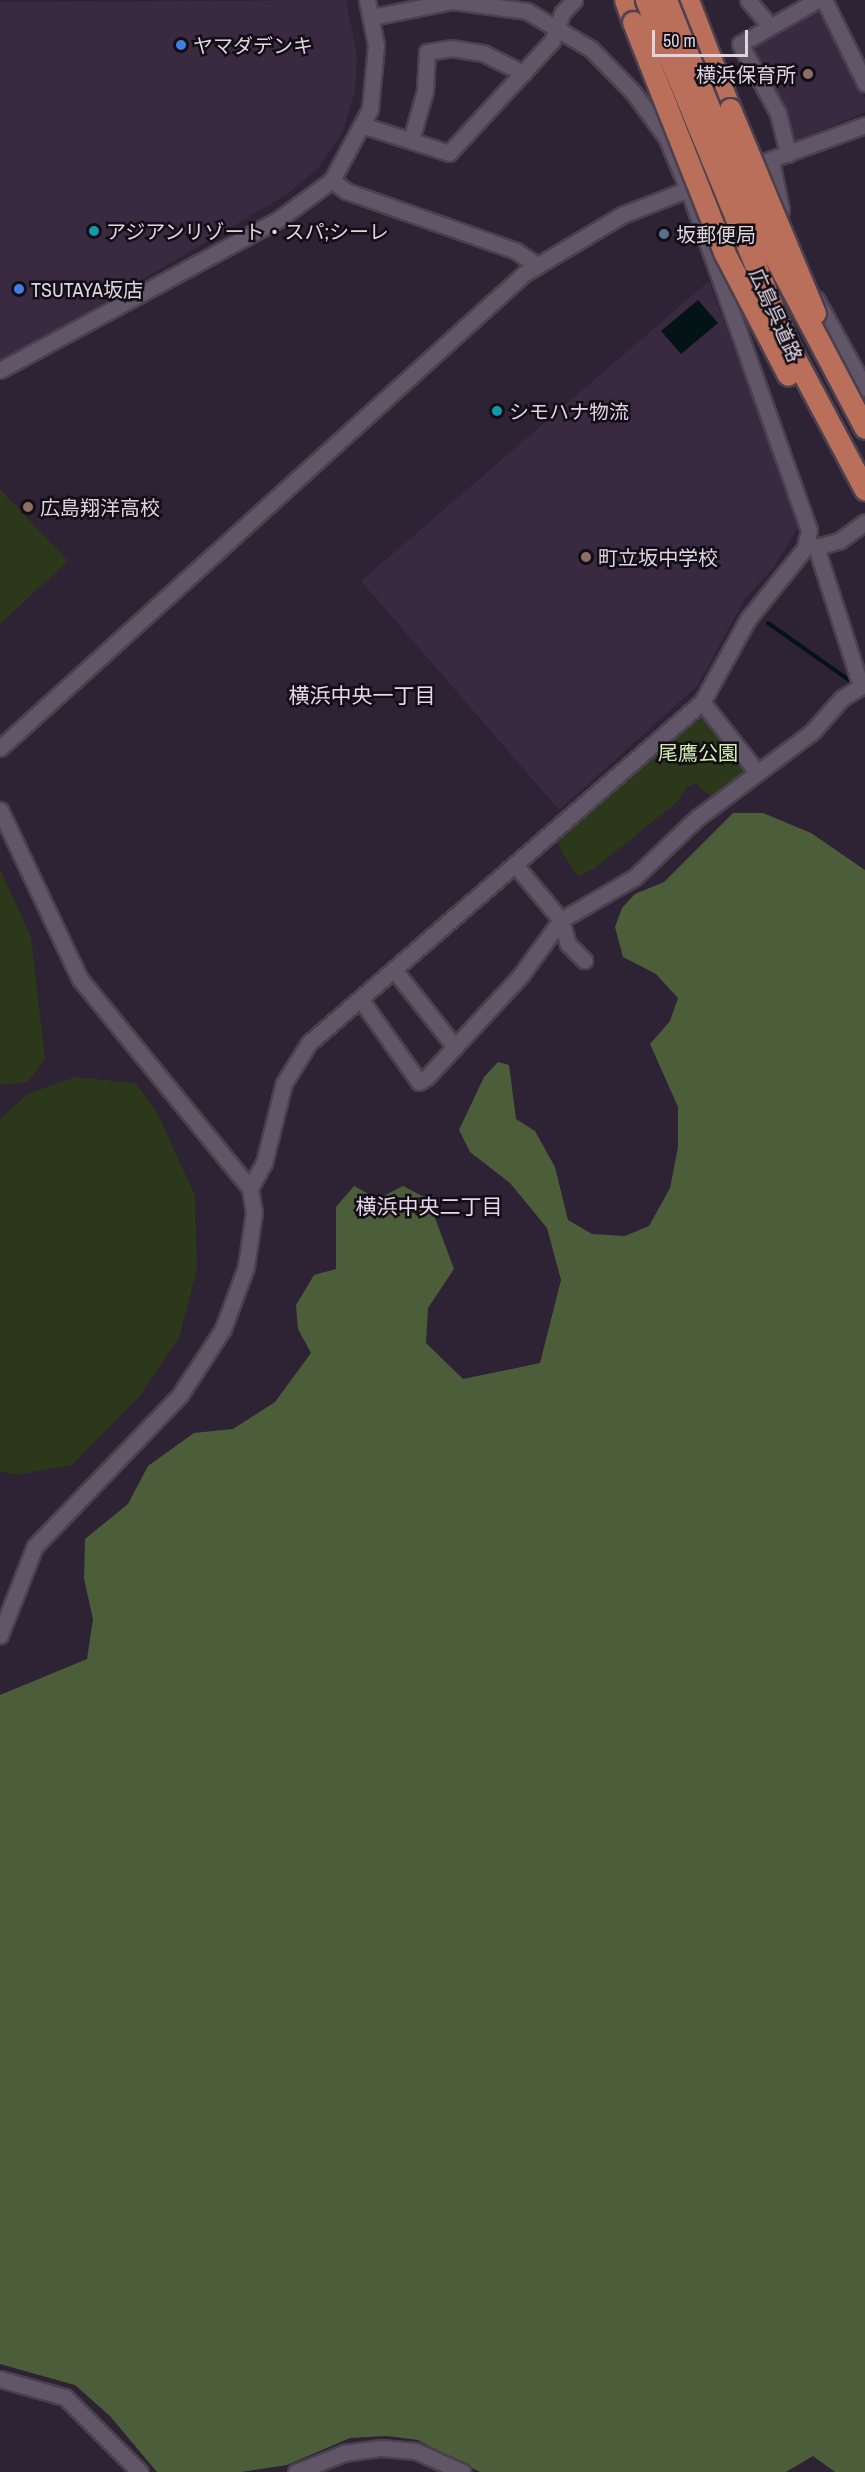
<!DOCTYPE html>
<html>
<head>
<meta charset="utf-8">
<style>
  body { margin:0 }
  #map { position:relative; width:865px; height:2472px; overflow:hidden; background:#2e2334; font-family:"Archivo Narrow","Noto Sans JP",sans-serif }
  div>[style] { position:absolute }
  .built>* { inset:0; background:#392a41 }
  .green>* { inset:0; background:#2b381a }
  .forest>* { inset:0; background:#4c5e39 }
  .water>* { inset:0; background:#031316 }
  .stream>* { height:4px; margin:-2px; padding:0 2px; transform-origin:2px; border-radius:2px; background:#031316 }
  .roads { filter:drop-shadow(2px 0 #4a414e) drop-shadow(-2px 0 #4a414e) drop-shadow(0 2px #4a414e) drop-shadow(0 -2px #4a414e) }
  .minor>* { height:15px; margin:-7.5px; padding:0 7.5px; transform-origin:7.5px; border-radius:7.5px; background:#615568 }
  .highway>* { height:21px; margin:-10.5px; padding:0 10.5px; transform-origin:10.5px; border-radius:10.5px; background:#ba6f5a }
  .bridges { filter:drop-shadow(2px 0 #4a414e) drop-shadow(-2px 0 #4a414e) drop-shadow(0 2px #4a414e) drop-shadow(0 -2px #4a414e) }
  .highway-bridge>* { height:21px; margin:-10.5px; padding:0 10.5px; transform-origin:10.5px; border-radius:10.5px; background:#ba6f5a }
  .dots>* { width:16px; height:16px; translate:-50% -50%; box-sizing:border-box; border:3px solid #130e16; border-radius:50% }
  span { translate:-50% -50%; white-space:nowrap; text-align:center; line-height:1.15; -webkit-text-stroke:5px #130e16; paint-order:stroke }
  .poi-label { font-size:20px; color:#ddd6e1 }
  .left { translate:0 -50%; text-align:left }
  .right { translate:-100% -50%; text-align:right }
  .street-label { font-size:20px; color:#ddd6e1 }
  .park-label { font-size:20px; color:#d1f0b0 }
  .neighbourhood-label { font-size:21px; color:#e6d7ee }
  .scale { position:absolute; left:652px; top:30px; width:96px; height:27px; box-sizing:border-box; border:3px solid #ddd6e1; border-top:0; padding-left:8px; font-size:18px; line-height:21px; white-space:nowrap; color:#ddd6e1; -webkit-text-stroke:4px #130e16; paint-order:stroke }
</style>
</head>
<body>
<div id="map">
  <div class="built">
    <i style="clip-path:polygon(346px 0,357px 56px,355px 91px,343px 131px,318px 168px,286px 195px,0 363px,0 2px)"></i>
    <i style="clip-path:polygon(812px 9px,825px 14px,865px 98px,865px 112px,796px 141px,788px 137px,750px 50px,753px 43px)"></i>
    <i style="clip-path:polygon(709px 281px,796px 515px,797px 529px,773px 568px,745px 599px,697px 686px,559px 810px,361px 581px)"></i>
  </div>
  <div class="green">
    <i style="clip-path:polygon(0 489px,68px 561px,0 624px)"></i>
    <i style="clip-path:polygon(701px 707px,750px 772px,714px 799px,695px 783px,687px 787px,677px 802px,595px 868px,580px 876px,575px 873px,554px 838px)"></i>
    <i style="clip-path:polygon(0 869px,31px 937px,45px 1059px,28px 1082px,0 1085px)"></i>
    <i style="clip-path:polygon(75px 1077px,135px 1083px,157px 1112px,195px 1196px,197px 1269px,179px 1338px,139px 1397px,72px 1465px,16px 1475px,0 1471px,0 1119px,28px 1094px)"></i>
  </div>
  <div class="forest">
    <i style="clip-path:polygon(733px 813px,763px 813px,811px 833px,865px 870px,865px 2472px,835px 2472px,813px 2456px,786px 2472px,480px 2472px,418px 2440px,387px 2436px,350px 2438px,287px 2465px,241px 2472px,157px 2472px,110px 2416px,75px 2385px,0 2364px,0 1695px,87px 1659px,93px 1619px,84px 1579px,85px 1539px,128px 1504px,148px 1466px,194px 1433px,233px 1429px,275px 1402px,311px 1353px,298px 1329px,296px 1305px,314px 1275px,336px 1269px,336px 1207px,354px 1186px,378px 1199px,403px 1186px,428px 1199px,454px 1269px,428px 1308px,426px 1343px,463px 1379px,540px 1363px,561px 1280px,547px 1228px,510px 1183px,470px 1152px,459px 1130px,484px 1077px,498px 1062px,509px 1065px,516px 1119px,535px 1131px,555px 1167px,568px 1220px,592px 1234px,625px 1236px,649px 1226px,670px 1188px,678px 1147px,678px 1107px,650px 1044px,670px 1021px,678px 998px,656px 974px,623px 957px,615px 927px,622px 908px,635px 894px,664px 882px)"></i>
  </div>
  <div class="water">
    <i style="clip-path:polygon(698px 300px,718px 323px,681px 354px,661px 331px)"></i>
  </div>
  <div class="stream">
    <i style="left:768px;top:623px;width:104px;rotate:35.2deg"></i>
  </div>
  <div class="roads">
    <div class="minor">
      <i style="left:748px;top:0;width:34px;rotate:50deg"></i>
      <i style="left:824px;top:0;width:93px;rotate:63.7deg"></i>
      <i style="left:365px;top:126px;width:88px;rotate:17.8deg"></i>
      <i style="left:449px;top:153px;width:152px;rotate:-47.4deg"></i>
      <i style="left:552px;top:41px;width:30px;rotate:-70deg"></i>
      <i style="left:562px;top:13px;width:18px;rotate:-47deg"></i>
      <i style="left:411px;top:140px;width:51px;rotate:-74.1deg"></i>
      <i style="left:425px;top:91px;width:39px;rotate:-87deg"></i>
      <i style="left:427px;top:52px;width:24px;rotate:-9deg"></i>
      <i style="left:451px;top:48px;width:32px;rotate:9deg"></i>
      <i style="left:483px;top:53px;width:45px;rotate:26.6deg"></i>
      <i style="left:788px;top:154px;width:42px;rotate:-103.7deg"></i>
      <i style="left:778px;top:113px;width:79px;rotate:-118.8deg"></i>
      <i style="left:740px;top:44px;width:89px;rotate:-29.7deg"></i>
      <i style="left:771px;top:160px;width:51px;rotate:78.7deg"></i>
      <i style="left:747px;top:168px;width:126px;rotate:-20deg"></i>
      <i style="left:332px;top:180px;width:18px;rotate:38deg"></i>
      <i style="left:346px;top:191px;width:180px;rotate:19.4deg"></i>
      <i style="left:516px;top:251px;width:25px;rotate:34deg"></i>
      <i style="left:816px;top:299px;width:102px;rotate:61.2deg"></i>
      <i style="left:0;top:370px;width:317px;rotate:-28.4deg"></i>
      <i style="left:279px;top:219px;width:66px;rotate:-36.3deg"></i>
      <i style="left:332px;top:180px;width:81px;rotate:-61.8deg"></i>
      <i style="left:370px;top:109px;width:64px;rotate:-84.6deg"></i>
      <i style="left:376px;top:45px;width:46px;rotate:-101.3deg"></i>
      <i style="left:806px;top:542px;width:11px;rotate:27deg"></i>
      <i style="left:816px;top:547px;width:146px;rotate:72.1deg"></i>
      <i style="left:816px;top:547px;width:24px;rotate:-15deg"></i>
      <i style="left:839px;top:541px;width:32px;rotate:-36deg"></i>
      <i style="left:702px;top:702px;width:89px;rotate:51.8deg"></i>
      <i style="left:0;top:748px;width:708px;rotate:-42.14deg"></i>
      <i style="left:525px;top:273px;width:113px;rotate:-30.9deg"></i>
      <i style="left:622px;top:215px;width:79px;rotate:-21.4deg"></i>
      <i style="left:0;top:810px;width:187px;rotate:64.7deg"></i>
      <i style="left:80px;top:979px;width:269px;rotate:50.9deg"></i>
      <i style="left:250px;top:1188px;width:24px;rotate:81deg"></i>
      <i style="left:254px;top:1212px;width:56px;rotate:98.3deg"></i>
      <i style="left:246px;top:1267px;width:66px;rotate:110.4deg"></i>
      <i style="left:223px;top:1329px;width:79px;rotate:123.1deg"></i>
      <i style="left:180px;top:1395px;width:209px;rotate:133.8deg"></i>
      <i style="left:35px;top:1546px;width:96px;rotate:111.5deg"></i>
      <i style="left:516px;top:866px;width:70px;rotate:50.2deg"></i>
      <i style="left:561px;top:920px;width:25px;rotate:74deg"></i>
      <i style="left:568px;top:944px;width:23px;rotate:45deg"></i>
      <i style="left:395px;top:971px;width:97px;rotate:51.7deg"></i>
      <i style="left:361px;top:1000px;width:100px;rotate:54.7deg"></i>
      <i style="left:419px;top:1082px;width:9px;rotate:-32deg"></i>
      <i style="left:427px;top:1077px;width:139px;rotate:-47.3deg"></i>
      <i style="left:521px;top:975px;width:68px;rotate:-54deg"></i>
      <i style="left:561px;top:920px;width:86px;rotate:-30.2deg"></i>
      <i style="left:635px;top:877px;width:86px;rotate:-43.6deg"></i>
      <i style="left:697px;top:818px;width:144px;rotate:-36.8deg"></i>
      <i style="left:812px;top:732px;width:45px;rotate:-48.6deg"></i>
      <i style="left:842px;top:698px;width:27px;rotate:-31deg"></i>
      <i style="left:250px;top:1188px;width:29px;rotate:-61deg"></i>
      <i style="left:264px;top:1163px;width:82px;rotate:-76deg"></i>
      <i style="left:284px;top:1083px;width:47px;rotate:-58deg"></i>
      <i style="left:309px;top:1043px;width:520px;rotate:-40.95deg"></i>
      <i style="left:702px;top:702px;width:95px;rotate:-61deg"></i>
      <i style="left:748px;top:619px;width:91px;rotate:-51.2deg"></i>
      <i style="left:805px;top:548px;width:18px;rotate:-77deg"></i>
      <i style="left:809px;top:530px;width:362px;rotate:-109.5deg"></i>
      <i style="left:688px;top:189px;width:56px;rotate:-112.9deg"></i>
      <i style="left:666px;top:137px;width:56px;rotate:-126.3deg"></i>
      <i style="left:633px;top:92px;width:60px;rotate:-134.3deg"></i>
      <i style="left:591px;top:49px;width:74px;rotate:-149.3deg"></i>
      <i style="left:527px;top:11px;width:75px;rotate:-172.3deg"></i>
      <i style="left:453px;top:1px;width:83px;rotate:168.8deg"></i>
      <i style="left:0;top:2379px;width:67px;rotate:15.5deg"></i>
      <i style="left:65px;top:2397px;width:106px;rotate:45deg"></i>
      <i style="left:296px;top:2472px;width:52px;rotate:-21.6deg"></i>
      <i style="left:344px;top:2453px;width:37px;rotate:-8deg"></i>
      <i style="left:381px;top:2448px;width:35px;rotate:5deg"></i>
      <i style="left:416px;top:2451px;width:51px;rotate:24.1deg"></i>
    </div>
    <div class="highway">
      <i style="left:625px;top:0;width:23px;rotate:70deg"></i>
      <i style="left:688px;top:0;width:117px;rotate:68.9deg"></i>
    </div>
  </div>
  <div class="bridges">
    <div class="highway-bridge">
      <i style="left:646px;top:0;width:373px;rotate:67.6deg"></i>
      <i style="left:788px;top:345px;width:164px;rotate:62deg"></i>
      <i style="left:666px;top:0;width:228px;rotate:68.2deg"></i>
      <i style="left:751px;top:212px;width:244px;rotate:62.2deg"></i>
      <i style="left:633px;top:22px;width:250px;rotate:68.4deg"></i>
      <i style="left:725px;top:254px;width:136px;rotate:62.5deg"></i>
      <i style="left:730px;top:109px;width:221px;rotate:67.4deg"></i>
    </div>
  </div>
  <div class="dots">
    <i style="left:181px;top:45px;background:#3f7fe0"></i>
    <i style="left:808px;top:74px;background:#8d6e63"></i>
    <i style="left:94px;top:231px;background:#0f9aa8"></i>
    <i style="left:664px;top:234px;background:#5c6f8a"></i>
    <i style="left:19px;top:289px;background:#3f7fe0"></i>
    <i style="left:497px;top:411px;background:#0f9aa8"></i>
    <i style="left:28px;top:507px;background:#8d6e63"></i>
    <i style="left:586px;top:557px;background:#8d6e63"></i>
  </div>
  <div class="poi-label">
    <span class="left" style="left:193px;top:45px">ヤマダデンキ</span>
    <span class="right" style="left:796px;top:74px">横浜保育所</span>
    <span class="left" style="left:106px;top:231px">アジアンリゾート・スパ;シーレ</span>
    <span class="left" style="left:676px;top:234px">坂郵便局</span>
    <span class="left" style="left:31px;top:289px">TSUTAYA坂店</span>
    <span class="left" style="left:509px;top:411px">シモハナ物流</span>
    <span class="left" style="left:40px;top:507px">広島翔洋高校</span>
    <span class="left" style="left:598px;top:557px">町立坂中学校</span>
  </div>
  <div class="street-label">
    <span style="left:776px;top:315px;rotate:66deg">広島呉道路</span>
  </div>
  <div class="park-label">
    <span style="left:698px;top:752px">尾鷹公園</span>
  </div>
  <div class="neighbourhood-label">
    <span style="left:362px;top:696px">横浜中央一丁目</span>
    <span style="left:429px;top:1207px">横浜中央二丁目</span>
  </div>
  <div class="scale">50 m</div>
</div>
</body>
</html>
